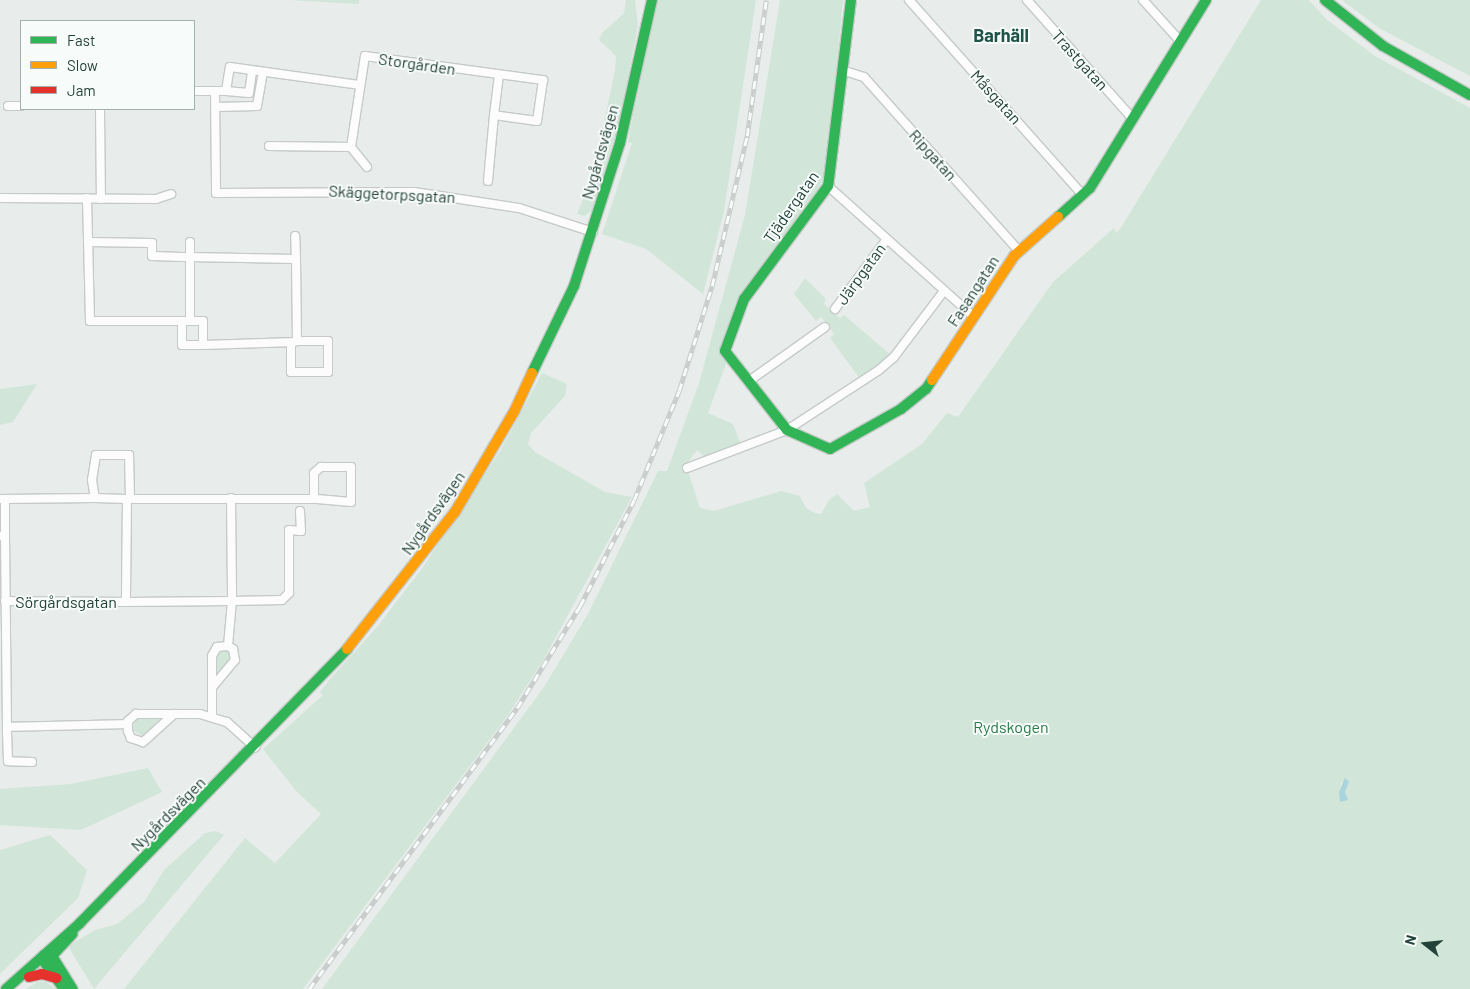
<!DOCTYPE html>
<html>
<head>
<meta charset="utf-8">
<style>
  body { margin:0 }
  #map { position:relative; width:1470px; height:989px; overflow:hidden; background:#e8edeb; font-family:Barlow,sans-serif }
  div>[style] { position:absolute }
  .green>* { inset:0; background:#d1e6d8 }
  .water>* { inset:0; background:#a9d4db }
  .roads { filter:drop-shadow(1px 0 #c5cac8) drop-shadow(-1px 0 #c5cac8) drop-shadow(0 1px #c5cac8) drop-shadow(0 -1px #c5cac8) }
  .street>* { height:8px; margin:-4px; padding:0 4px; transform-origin:4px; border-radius:4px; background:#fcfcfc }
  .fast>* { height:10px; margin:-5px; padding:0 5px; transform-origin:5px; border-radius:5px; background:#30b455 }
  .slow>* { height:10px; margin:-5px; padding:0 5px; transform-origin:5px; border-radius:5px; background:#ff9f0a }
  .jam>* { height:10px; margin:-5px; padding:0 5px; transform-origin:5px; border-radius:5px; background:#e5322d }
  .rail>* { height:4.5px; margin-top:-2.25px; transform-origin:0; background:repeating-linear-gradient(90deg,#f7fbf9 0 8px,#c9cdcc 0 16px); box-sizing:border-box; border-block:1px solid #c9cdcc }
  span { translate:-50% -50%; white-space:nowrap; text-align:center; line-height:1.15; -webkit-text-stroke:4px #f7fbf9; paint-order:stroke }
  .street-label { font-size:16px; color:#24423a }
  .park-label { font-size:16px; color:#2d7a4b }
  .neighbourhood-label { font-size:18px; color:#1f5548; font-weight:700 }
  .legend { position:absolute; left:20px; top:20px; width:175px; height:90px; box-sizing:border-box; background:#f7fbf9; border:1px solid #a3b1ad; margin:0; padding:6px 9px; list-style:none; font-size:15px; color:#24423a }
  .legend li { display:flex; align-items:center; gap:10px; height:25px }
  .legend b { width:25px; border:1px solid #a3b1ad }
  .north { position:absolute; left:1400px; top:919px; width:50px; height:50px; -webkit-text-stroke:4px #f7fbf9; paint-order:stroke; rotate:286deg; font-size:14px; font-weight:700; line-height:20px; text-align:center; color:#24423a }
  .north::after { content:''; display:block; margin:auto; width:18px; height:22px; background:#24423a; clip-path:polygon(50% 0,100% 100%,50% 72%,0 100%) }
</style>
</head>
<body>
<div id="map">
  <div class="green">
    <i style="clip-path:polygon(289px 0,359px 0,359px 4px)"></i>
    <i style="clip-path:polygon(626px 0,635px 0,638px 26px,621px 114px,593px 209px,585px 216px,577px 214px,592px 177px,615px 71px,616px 56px,599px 40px,602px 33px,624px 13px)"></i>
    <i style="clip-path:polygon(657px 0,756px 0,724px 211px,703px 294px,646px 249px,602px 234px,632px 143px,628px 142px,631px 125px)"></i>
    <i style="clip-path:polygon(evenodd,780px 0,843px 0,827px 169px,816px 194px,736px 303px,719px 351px,727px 361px,708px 413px,733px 424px,741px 445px,706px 458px,697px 450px,686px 465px,700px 508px,714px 511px,781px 491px,800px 496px,806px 508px,815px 513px,821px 514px,829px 500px,837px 494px,854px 511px,870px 507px,864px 483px,922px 444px,947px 413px,958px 417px,1053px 282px,1114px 228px,1116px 233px,1120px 229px,1261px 0,1309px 0,1326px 19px,1375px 56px,1470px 108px,1470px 989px,322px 989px,544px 687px,589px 612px,658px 471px,667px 471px,699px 383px,745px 215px,780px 0,1349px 782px,1345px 792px,1340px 802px,1341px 783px,1349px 782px)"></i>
    <i style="clip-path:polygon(1342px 0,1470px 0,1470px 76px,1379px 28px)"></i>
    <i style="clip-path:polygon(805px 278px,826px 299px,824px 304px,840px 318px,844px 315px,891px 355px,860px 379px,830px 338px,834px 334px,821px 317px,816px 321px,794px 294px)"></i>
    <i style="clip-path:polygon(542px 373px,567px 384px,565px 396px,531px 433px,528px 444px,535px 452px,605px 492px,632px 497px,544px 659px,508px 715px,303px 989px,124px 989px,245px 838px,275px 863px,321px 814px,296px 791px,263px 749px,323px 695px,320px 692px,330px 679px,377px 627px,423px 567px,500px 451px)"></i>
    <i style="clip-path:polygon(37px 384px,13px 422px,0 425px,0 389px)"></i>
    <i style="clip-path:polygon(223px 650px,229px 652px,230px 659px,216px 674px,216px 657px)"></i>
    <i style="clip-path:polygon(161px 718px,142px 736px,132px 729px,136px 719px)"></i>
    <i style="clip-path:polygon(148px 768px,162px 792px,81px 830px,0 825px,0 789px,71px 784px)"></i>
    <i style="clip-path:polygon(216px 831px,224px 835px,94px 989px,68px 946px,95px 930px,117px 924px,144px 902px,164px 870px,205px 833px)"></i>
    <i style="clip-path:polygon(50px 835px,87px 870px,78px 898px,0 974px,0 850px)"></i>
    <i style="clip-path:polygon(37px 982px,46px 982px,56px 989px,26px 989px)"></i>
  </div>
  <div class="water">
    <i style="clip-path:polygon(1345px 778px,1349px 782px,1345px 792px,1348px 800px,1340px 802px,1339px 792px)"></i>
  </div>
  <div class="roads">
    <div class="street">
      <i style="left:909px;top:0;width:261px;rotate:48.3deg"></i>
      <i style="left:1027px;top:0;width:159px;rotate:48.3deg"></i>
      <i style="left:1143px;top:0;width:57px;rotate:47.9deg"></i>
      <i style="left:842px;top:70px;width:23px;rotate:18deg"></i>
      <i style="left:864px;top:77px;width:233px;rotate:48.3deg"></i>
      <i style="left:194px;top:91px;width:32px"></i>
      <i style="left:226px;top:91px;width:24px;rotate:-81deg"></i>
      <i style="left:230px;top:67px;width:130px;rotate:7.9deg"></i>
      <i style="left:215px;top:91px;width:102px;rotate:89.4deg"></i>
      <i style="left:216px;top:193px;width:198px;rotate:-0.3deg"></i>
      <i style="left:414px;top:192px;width:106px;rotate:8.7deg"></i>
      <i style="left:519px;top:208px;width:78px;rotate:18deg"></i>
      <i style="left:226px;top:91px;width:23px;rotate:5deg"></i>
      <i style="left:249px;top:93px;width:22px;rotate:-82deg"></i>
      <i style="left:8px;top:106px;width:13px"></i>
      <i style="left:216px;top:107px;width:41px;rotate:-1.4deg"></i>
      <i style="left:257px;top:106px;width:34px;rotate:-80deg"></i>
      <i style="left:100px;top:109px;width:90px;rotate:89.4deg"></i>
      <i style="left:269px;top:146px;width:82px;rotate:0.7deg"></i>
      <i style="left:367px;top:167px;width:26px;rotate:-129deg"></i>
      <i style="left:351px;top:147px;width:92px;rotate:-81.3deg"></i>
      <i style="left:365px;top:56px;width:180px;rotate:7.7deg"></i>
      <i style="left:543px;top:80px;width:41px;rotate:98.3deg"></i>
      <i style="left:537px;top:121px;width:43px;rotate:-172.1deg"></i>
      <i style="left:494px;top:115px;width:40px;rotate:-82.9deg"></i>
      <i style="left:488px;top:181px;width:66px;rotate:-84.8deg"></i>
      <i style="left:828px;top:186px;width:196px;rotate:41.9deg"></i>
      <i style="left:0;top:198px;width:156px;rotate:0.4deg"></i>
      <i style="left:156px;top:199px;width:16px;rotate:-18deg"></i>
      <i style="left:87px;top:198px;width:123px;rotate:88.6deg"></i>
      <i style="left:90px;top:321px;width:92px"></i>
      <i style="left:88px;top:242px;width:64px;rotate:0.9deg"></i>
      <i style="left:152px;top:243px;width:13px;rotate:90deg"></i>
      <i style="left:152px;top:256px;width:38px;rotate:2deg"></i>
      <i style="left:190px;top:257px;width:64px;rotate:90deg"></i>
      <i style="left:190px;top:321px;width:13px"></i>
      <i style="left:203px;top:321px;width:24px;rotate:90deg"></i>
      <i style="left:203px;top:345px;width:21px;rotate:180deg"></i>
      <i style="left:182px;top:345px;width:24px;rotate:-90deg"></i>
      <i style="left:182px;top:321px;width:8px"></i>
      <i style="left:190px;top:242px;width:15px;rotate:90deg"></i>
      <i style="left:190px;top:257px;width:106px;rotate:1.1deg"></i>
      <i style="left:296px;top:259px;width:23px;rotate:-92deg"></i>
      <i style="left:835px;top:309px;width:87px;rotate:-53.4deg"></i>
      <i style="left:291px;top:344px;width:28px;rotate:90deg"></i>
      <i style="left:291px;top:372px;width:37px"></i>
      <i style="left:328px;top:372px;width:31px;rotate:-90deg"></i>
      <i style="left:328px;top:341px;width:31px;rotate:180deg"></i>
      <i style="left:297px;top:341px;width:82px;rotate:-90.7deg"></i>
      <i style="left:203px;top:345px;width:92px;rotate:-1.9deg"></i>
      <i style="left:749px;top:381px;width:93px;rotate:-35.4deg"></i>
      <i style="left:321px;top:467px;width:30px"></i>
      <i style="left:351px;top:467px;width:35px;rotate:90deg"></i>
      <i style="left:351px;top:502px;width:37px;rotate:-175deg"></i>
      <i style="left:314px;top:499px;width:26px;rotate:-90deg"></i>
      <i style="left:314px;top:473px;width:9px;rotate:-41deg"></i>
      <i style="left:687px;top:468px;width:107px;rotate:-20.8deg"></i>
      <i style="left:787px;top:430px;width:110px;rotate:-33.1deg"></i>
      <i style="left:879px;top:370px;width:20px;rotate:-41deg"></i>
      <i style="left:894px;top:357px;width:83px;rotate:-52.9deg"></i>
      <i style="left:130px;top:498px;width:43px;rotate:-91.3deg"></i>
      <i style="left:129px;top:455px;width:33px;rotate:180deg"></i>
      <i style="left:96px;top:455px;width:25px;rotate:99deg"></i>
      <i style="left:92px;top:480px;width:18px;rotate:81deg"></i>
      <i style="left:95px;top:498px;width:32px;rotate:2deg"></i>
      <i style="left:127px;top:499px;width:103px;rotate:90.6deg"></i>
      <i style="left:126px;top:602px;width:106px;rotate:-0.5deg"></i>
      <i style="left:232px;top:601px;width:45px;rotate:95.1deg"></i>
      <i style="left:231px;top:498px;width:103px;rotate:89.4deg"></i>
      <i style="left:232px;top:601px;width:50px;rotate:-1.1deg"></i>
      <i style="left:282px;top:600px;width:10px;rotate:-45deg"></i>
      <i style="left:289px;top:593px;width:63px;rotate:-90deg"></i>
      <i style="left:289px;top:530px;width:12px;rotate:5deg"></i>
      <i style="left:301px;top:531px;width:20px;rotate:-93deg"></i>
      <i style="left:0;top:499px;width:95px;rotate:-0.6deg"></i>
      <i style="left:127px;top:499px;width:187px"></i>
      <i style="left:1px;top:536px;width:4px"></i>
      <i style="left:5px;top:536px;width:37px;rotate:-90deg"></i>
      <i style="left:5px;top:536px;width:191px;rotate:89.4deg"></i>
      <i style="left:5px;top:601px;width:121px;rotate:0.5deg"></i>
      <i style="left:174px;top:714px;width:42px;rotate:137.9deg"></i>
      <i style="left:143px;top:742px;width:13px;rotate:-162deg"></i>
      <i style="left:131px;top:738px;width:8px;rotate:-113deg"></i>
      <i style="left:128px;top:731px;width:10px;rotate:-90deg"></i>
      <i style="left:128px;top:721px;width:11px;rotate:-41deg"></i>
      <i style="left:136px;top:714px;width:64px"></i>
      <i style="left:200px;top:714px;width:28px;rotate:17deg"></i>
      <i style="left:227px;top:722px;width:38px;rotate:42deg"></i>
      <i style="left:212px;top:715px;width:59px;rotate:-90deg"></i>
      <i style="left:212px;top:656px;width:10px;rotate:-61deg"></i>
      <i style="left:217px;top:647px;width:11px;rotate:-5deg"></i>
      <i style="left:228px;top:646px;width:6px;rotate:31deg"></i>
      <i style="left:233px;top:649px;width:11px;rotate:80deg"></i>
      <i style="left:235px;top:660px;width:35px;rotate:130deg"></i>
      <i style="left:32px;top:762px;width:24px;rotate:-178deg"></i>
      <i style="left:8px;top:761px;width:34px;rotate:-92deg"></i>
      <i style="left:7px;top:727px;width:120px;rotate:-1.4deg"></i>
    </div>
    <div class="fast">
      <i style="left:851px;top:0;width:187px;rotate:97deg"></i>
      <i style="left:828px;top:186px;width:141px;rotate:126.6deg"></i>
      <i style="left:744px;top:299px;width:55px;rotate:110.1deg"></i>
      <i style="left:725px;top:351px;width:100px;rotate:51.9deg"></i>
      <i style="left:787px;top:430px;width:47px;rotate:23.8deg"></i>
      <i style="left:830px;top:449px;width:81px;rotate:-29.4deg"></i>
      <i style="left:901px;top:409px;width:32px;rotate:-39deg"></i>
      <i style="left:926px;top:389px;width:11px;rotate:-56deg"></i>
      <i style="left:1325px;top:0;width:74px;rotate:38.4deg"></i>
      <i style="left:1383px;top:46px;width:100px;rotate:29.4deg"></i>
      <i style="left:1058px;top:217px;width:43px;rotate:-42.2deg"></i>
      <i style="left:1090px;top:188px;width:221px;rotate:-58.3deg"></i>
      <i style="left:532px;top:373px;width:97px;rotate:-64.2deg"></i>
      <i style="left:574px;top:286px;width:150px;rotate:-72.2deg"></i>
      <i style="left:620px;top:143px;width:147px;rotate:-77.4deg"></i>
      <i style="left:44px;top:955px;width:8px;rotate:83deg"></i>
      <i style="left:45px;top:963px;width:32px;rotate:54deg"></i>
      <i style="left:47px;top:956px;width:5px"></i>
      <i style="left:52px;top:956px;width:39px;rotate:58deg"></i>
      <i style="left:50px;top:958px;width:33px;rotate:-47deg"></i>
      <i style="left:6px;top:989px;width:99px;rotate:-41.7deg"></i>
      <i style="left:80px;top:923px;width:383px;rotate:-45.7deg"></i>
    </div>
    <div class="slow">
      <i style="left:932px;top:380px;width:149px;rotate:-56.5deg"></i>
      <i style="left:1014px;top:256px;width:59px;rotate:-41.6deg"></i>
      <i style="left:347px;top:649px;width:174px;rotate:-51.8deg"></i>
      <i style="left:455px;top:512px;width:116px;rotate:-59.5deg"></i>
      <i style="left:514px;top:412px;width:43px;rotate:-65.2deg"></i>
    </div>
    <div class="jam">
      <i style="left:29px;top:977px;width:13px;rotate:-13deg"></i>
      <i style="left:42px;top:974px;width:15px;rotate:16deg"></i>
    </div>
  </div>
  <div class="rail">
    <i style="left:309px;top:989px;width:350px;rotate:-53.5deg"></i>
    <i style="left:517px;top:708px;width:120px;rotate:-58.3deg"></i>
    <i style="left:580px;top:606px;width:119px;rotate:-63deg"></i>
    <i style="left:634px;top:500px;width:118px;rotate:-67.6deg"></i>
    <i style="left:679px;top:391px;width:110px;rotate:-72.6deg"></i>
    <i style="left:712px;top:286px;width:154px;rotate:-76.9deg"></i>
    <i style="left:747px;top:136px;width:137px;rotate:-82deg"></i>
  </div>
  <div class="street-label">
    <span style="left:1080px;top:60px;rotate:48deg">Trastgatan</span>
    <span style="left:417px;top:64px;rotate:8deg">Storgården</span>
    <span style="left:996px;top:97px;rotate:48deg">Måsgatan</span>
    <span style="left:600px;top:152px;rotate:-74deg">Nygårdsvägen</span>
    <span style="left:933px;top:155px;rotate:48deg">Ripgatan</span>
    <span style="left:392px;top:194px;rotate:3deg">Skäggetorpsgatan</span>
    <span style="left:791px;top:207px;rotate:-55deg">Tjädergatan</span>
    <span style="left:861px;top:274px;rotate:-54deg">Järpgatan</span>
    <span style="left:973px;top:291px;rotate:-57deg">Fasangatan</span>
    <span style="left:433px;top:513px;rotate:-55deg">Nygårdsvägen</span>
    <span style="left:66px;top:602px">Sörgårdsgatan</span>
    <span style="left:168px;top:814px;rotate:-45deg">Nygårdsvägen</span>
  </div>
  <div class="park-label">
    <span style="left:1011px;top:727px">Rydskogen</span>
  </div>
  <div class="neighbourhood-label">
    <span style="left:1001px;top:35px">Barhäll</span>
  </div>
  <ul class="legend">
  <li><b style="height:6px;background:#30b455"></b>Fast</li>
  <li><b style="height:6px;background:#ff9f0a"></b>Slow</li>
  <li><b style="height:6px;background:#e5322d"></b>Jam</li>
  </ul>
  <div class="north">N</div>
</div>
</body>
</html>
